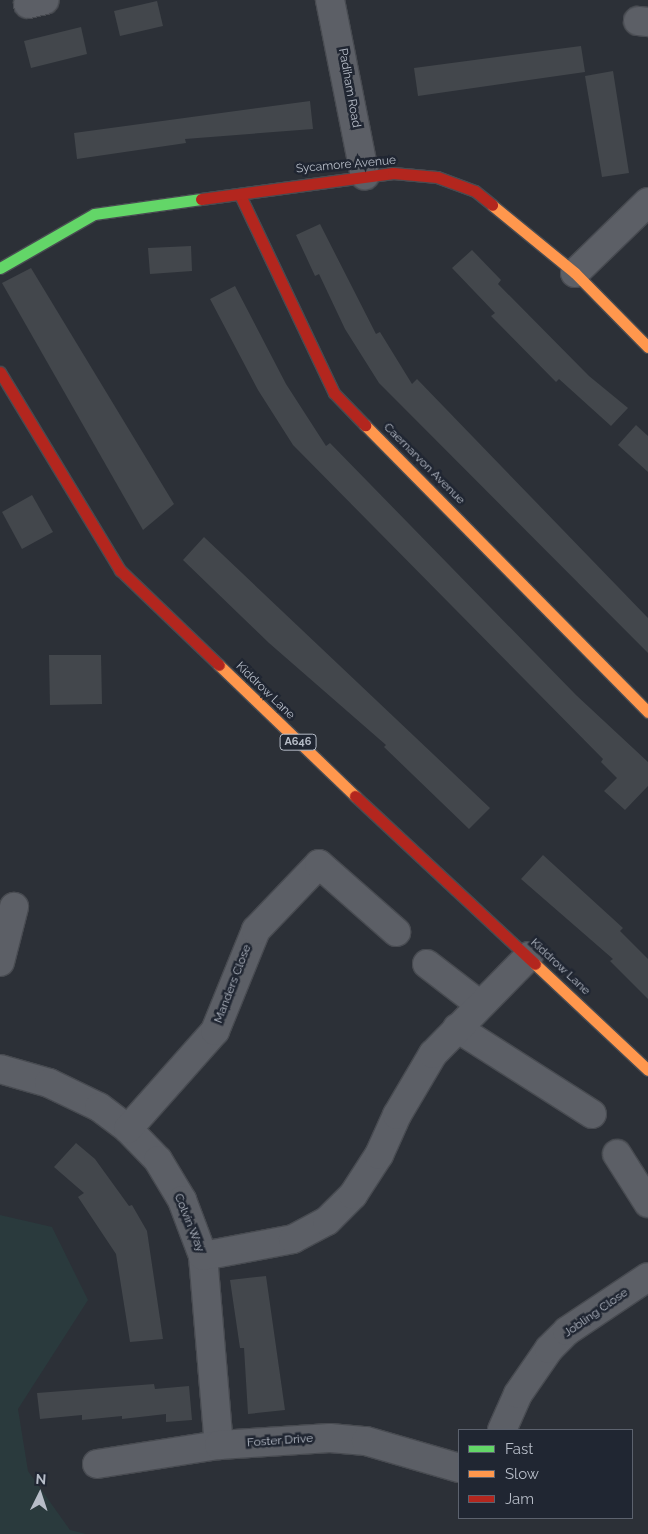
<!DOCTYPE html>
<html>
<head>
<meta charset="utf-8">
<style>
  body { margin:0 }
  #map { position:relative; width:648px; height:1534px; overflow:hidden; background:#2c3037; font-family:Raleway,sans-serif }
  div>[style] { position:absolute }
  .green>* { inset:0; background:#2a3a3d }
  .building>* { inset:0; background:#43474c }
  .roads { filter:drop-shadow(1px 0 #484b51) drop-shadow(-1px 0 #484b51) drop-shadow(0 1px #484b51) drop-shadow(0 -1px #484b51) }
  .street>* { height:28px; margin:-14px; padding:0 14px; transform-origin:14px; border-radius:14px; background:#5c5f66 }
  .fast>* { height:11px; margin:-5.5px; padding:0 5.5px; transform-origin:5.5px; border-radius:5.5px; background:#63d668 }
  .slow>* { height:11px; margin:-5.5px; padding:0 5.5px; transform-origin:5.5px; border-radius:5.5px; background:#ff974d }
  .jam>* { height:11px; margin:-5.5px; padding:0 5.5px; transform-origin:5.5px; border-radius:5.5px; background:#b3261e }
  span { translate:-50% -50%; white-space:nowrap; text-align:center; line-height:1.15; -webkit-text-stroke:5px #202632; paint-order:stroke }
  .shield-label span { padding:1px 4px; background:#202632; border:1px solid; border-radius:4px; -webkit-text-stroke-width:0 }
  .shield-label { font-size:11px; color:#b7bdc8; font-weight:700 }
  .street-label { font-size:12px; color:#b7bdc8 }
  .legend { position:absolute; left:458px; top:1429px; width:175px; height:90px; box-sizing:border-box; background:#202632; border:1px solid #5c626e; margin:0; padding:6px 9px; list-style:none; font-size:15px; color:#b7bdc8 }
  .legend li { display:flex; align-items:center; gap:10px; height:25px }
  .legend b { width:25px; border:1px solid #5c626e }
  .north { position:absolute; left:15px; top:1469px; width:50px; height:50px; -webkit-text-stroke:4px #202632; paint-order:stroke; rotate:4deg; font-size:14px; font-weight:700; line-height:20px; text-align:center; color:#b7bdc8 }
  .north::after { content:''; display:block; margin:auto; width:18px; height:22px; background:#b7bdc8; clip-path:polygon(50% 0,100% 100%,50% 72%,0 100%) }
</style>
</head>
<body>
<div id="map">
  <div class="green">
    <i style="clip-path:polygon(0 1215px,52px 1227px,88px 1300px,18px 1409px,28px 1471px,70px 1530px,86px 1534px,0 1534px)"></i>
  </div>
  <div class="building">
    <i style="clip-path:polygon(157px 1px,163px 26px,120px 36px,114px 11px)"></i>
    <i style="clip-path:polygon(81px 27px,87px 54px,31px 68px,24px 41px)"></i>
    <i style="clip-path:polygon(581px 46px,585px 72px,418px 96px,414px 68px)"></i>
    <i style="clip-path:polygon(613px 71px,629px 173px,602px 177px,585px 76px)"></i>
    <i style="clip-path:polygon(310px 101px,313px 129px,185px 139px,186px 143px,77px 159px,74px 133px)"></i>
    <i style="clip-path:polygon(320px 224px,376px 334px,380px 332px,412px 384px,417px 379px,648px 618px,648px 653px,379px 383px,345px 329px,319px 274px,315px 276px,296px 235px)"></i>
    <i style="clip-path:polygon(191px 246px,192px 271px,150px 274px,148px 248px)"></i>
    <i style="clip-path:polygon(472px 250px,501px 280px,498px 284px,589px 376px,628px 408px,611px 426px,559px 379px,556px 382px,491px 316px,495px 313px,452px 268px)"></i>
    <i style="clip-path:polygon(31px 268px,174px 504px,143px 530px,2px 283px)"></i>
    <i style="clip-path:polygon(235px 286px,286px 384px,326px 446px,330px 443px,576px 695px,648px 762px,648px 786px,625px 810px,604px 791px,617px 778px,601px 762px,603px 759px,293px 445px,258px 390px,210px 299px)"></i>
    <i style="clip-path:polygon(636px 425px,648px 436px,648px 472px,618px 445px)"></i>
    <i style="clip-path:polygon(32px 495px,53px 532px,22px 549px,2px 512px)"></i>
    <i style="clip-path:polygon(204px 537px,490px 808px,469px 829px,384px 747px,386px 745px,269px 643px,183px 560px)"></i>
    <i style="clip-path:polygon(49px 655px,101px 655px,102px 704px,50px 705px)"></i>
    <i style="clip-path:polygon(543px 855px,623px 928px,620px 931px,648px 959px,648px 999px,610px 961px,613px 959px,521px 879px)"></i>
    <i style="clip-path:polygon(76px 1143px,95px 1159px,129px 1206px,132px 1205px,147px 1231px,163px 1339px,130px 1342px,116px 1254px,78px 1197px,84px 1193px,54px 1167px)"></i>
    <i style="clip-path:polygon(266px 1276px,285px 1410px,248px 1414px,244px 1348px,240px 1348px,230px 1280px)"></i>
    <i style="clip-path:polygon(154px 1384px,155px 1389px,189px 1386px,192px 1420px,166px 1422px,166px 1414px,122px 1419px,122px 1416px,82px 1420px,82px 1415px,40px 1419px,37px 1393px)"></i>
  </div>
  <div class="roads">
    <div class="street">
      <i style="left:330px;top:0;width:179px;rotate:78.8deg"></i>
      <i style="left:28px;top:4px;width:17px;rotate:-13deg"></i>
      <i style="left:638px;top:21px;width:10px;rotate:6deg"></i>
      <i style="left:575px;top:273px;width:102px;rotate:-44.2deg"></i>
      <i style="left:0;top:962px;width:57px;rotate:-75.7deg"></i>
      <i style="left:427px;top:964px;width:66px;rotate:37.6deg"></i>
      <i style="left:457px;top:1028px;width:160px;rotate:32.5deg"></i>
      <i style="left:0;top:1069px;width:51px;rotate:15.9deg"></i>
      <i style="left:49px;top:1083px;width:55px;rotate:25.6deg"></i>
      <i style="left:99px;top:1107px;width:36px;rotate:37deg"></i>
      <i style="left:128px;top:1129px;width:43px;rotate:45.9deg"></i>
      <i style="left:158px;top:1160px;width:47px;rotate:59deg"></i>
      <i style="left:182px;top:1200px;width:60px;rotate:69.4deg"></i>
      <i style="left:203px;top:1256px;width:190px;rotate:85.2deg"></i>
      <i style="left:128px;top:1129px;width:131px;rotate:-48.4deg"></i>
      <i style="left:215px;top:1031px;width:109px;rotate:-67.9deg"></i>
      <i style="left:256px;top:930px;width:91px;rotate:-46.3deg"></i>
      <i style="left:319px;top:864px;width:103px;rotate:41.4deg"></i>
      <i style="left:617px;top:1154px;width:58px;rotate:57.7deg"></i>
      <i style="left:203px;top:1256px;width:92px;rotate:-10.7deg"></i>
      <i style="left:293px;top:1239px;width:38px;rotate:-28deg"></i>
      <i style="left:327px;top:1221px;width:37px;rotate:-45deg"></i>
      <i style="left:353px;top:1195px;width:48px;rotate:-57deg"></i>
      <i style="left:379px;top:1155px;width:44px;rotate:-65.8deg"></i>
      <i style="left:397px;top:1115px;width:71px;rotate:-59.5deg"></i>
      <i style="left:433px;top:1054px;width:137px;rotate:-45.6deg"></i>
      <i style="left:502px;top:1430px;width:39px;rotate:-66deg"></i>
      <i style="left:518px;top:1394px;width:55px;rotate:-55.4deg"></i>
      <i style="left:549px;top:1349px;width:25px;rotate:-45deg"></i>
      <i style="left:567px;top:1331px;width:97px;rotate:-33.7deg"></i>
      <i style="left:97px;top:1464px;width:123px;rotate:-8.9deg"></i>
      <i style="left:219px;top:1445px;width:111px;rotate:-3.6deg"></i>
      <i style="left:330px;top:1438px;width:36px;rotate:5deg"></i>
      <i style="left:366px;top:1441px;width:97px;rotate:16.2deg"></i>
    </div>
    <div class="fast">
      <i style="left:0;top:268px;width:108px;rotate:-29.9deg"></i>
      <i style="left:94px;top:214px;width:108px;rotate:-8deg"></i>
    </div>
    <div class="slow">
      <i style="left:492px;top:205px;width:107px;rotate:39.3deg"></i>
      <i style="left:575px;top:273px;width:104px;rotate:45.4deg"></i>
      <i style="left:365px;top:425px;width:403px;rotate:45.4deg"></i>
      <i style="left:219px;top:665px;width:189px;rotate:43.9deg"></i>
      <i style="left:535px;top:964px;width:155px;rotate:43.2deg"></i>
    </div>
    <div class="jam">
      <i style="left:240px;top:195px;width:219px;rotate:64.6deg"></i>
      <i style="left:334px;top:393px;width:45px;rotate:45.9deg"></i>
      <i style="left:201px;top:199px;width:194px;rotate:-7.7deg"></i>
      <i style="left:393px;top:173px;width:44px;rotate:5.2deg"></i>
      <i style="left:437px;top:177px;width:40px;rotate:20.2deg"></i>
      <i style="left:475px;top:191px;width:22px;rotate:39deg"></i>
      <i style="left:0;top:372px;width:232px;rotate:58.8deg"></i>
      <i style="left:120px;top:570px;width:137px;rotate:43.8deg"></i>
      <i style="left:355px;top:796px;width:246px;rotate:43deg"></i>
    </div>
  </div>
  <div class="shield-label">
    <span style="left:298px;top:742px">A646</span>
  </div>
  <div class="street-label">
    <span style="left:349px;top:88px;rotate:80deg">Padiham Road</span>
    <span style="left:346px;top:165px;rotate:-5deg">Sycamore Avenue</span>
    <span style="left:424px;top:464px;rotate:45deg">Caernarvon Avenue</span>
    <span style="left:265px;top:691px;rotate:44deg">Kiddrow Lane</span>
    <span style="left:560px;top:967px;rotate:43deg">Kiddrow Lane</span>
    <span style="left:233px;top:984px;rotate:-69deg">Manders Close</span>
    <span style="left:189px;top:1223px;rotate:68deg">Colvin Way</span>
    <span style="left:596px;top:1313px;rotate:-35deg">Jobling Close</span>
    <span style="left:280px;top:1441px;rotate:-4deg">Foster Drive</span>
  </div>
  <ul class="legend">
  <li><b style="height:6px;background:#63d668"></b>Fast</li>
  <li><b style="height:6px;background:#ff974d"></b>Slow</li>
  <li><b style="height:6px;background:#b3261e"></b>Jam</li>
  </ul>
  <div class="north">N</div>
</div>
</body>
</html>
